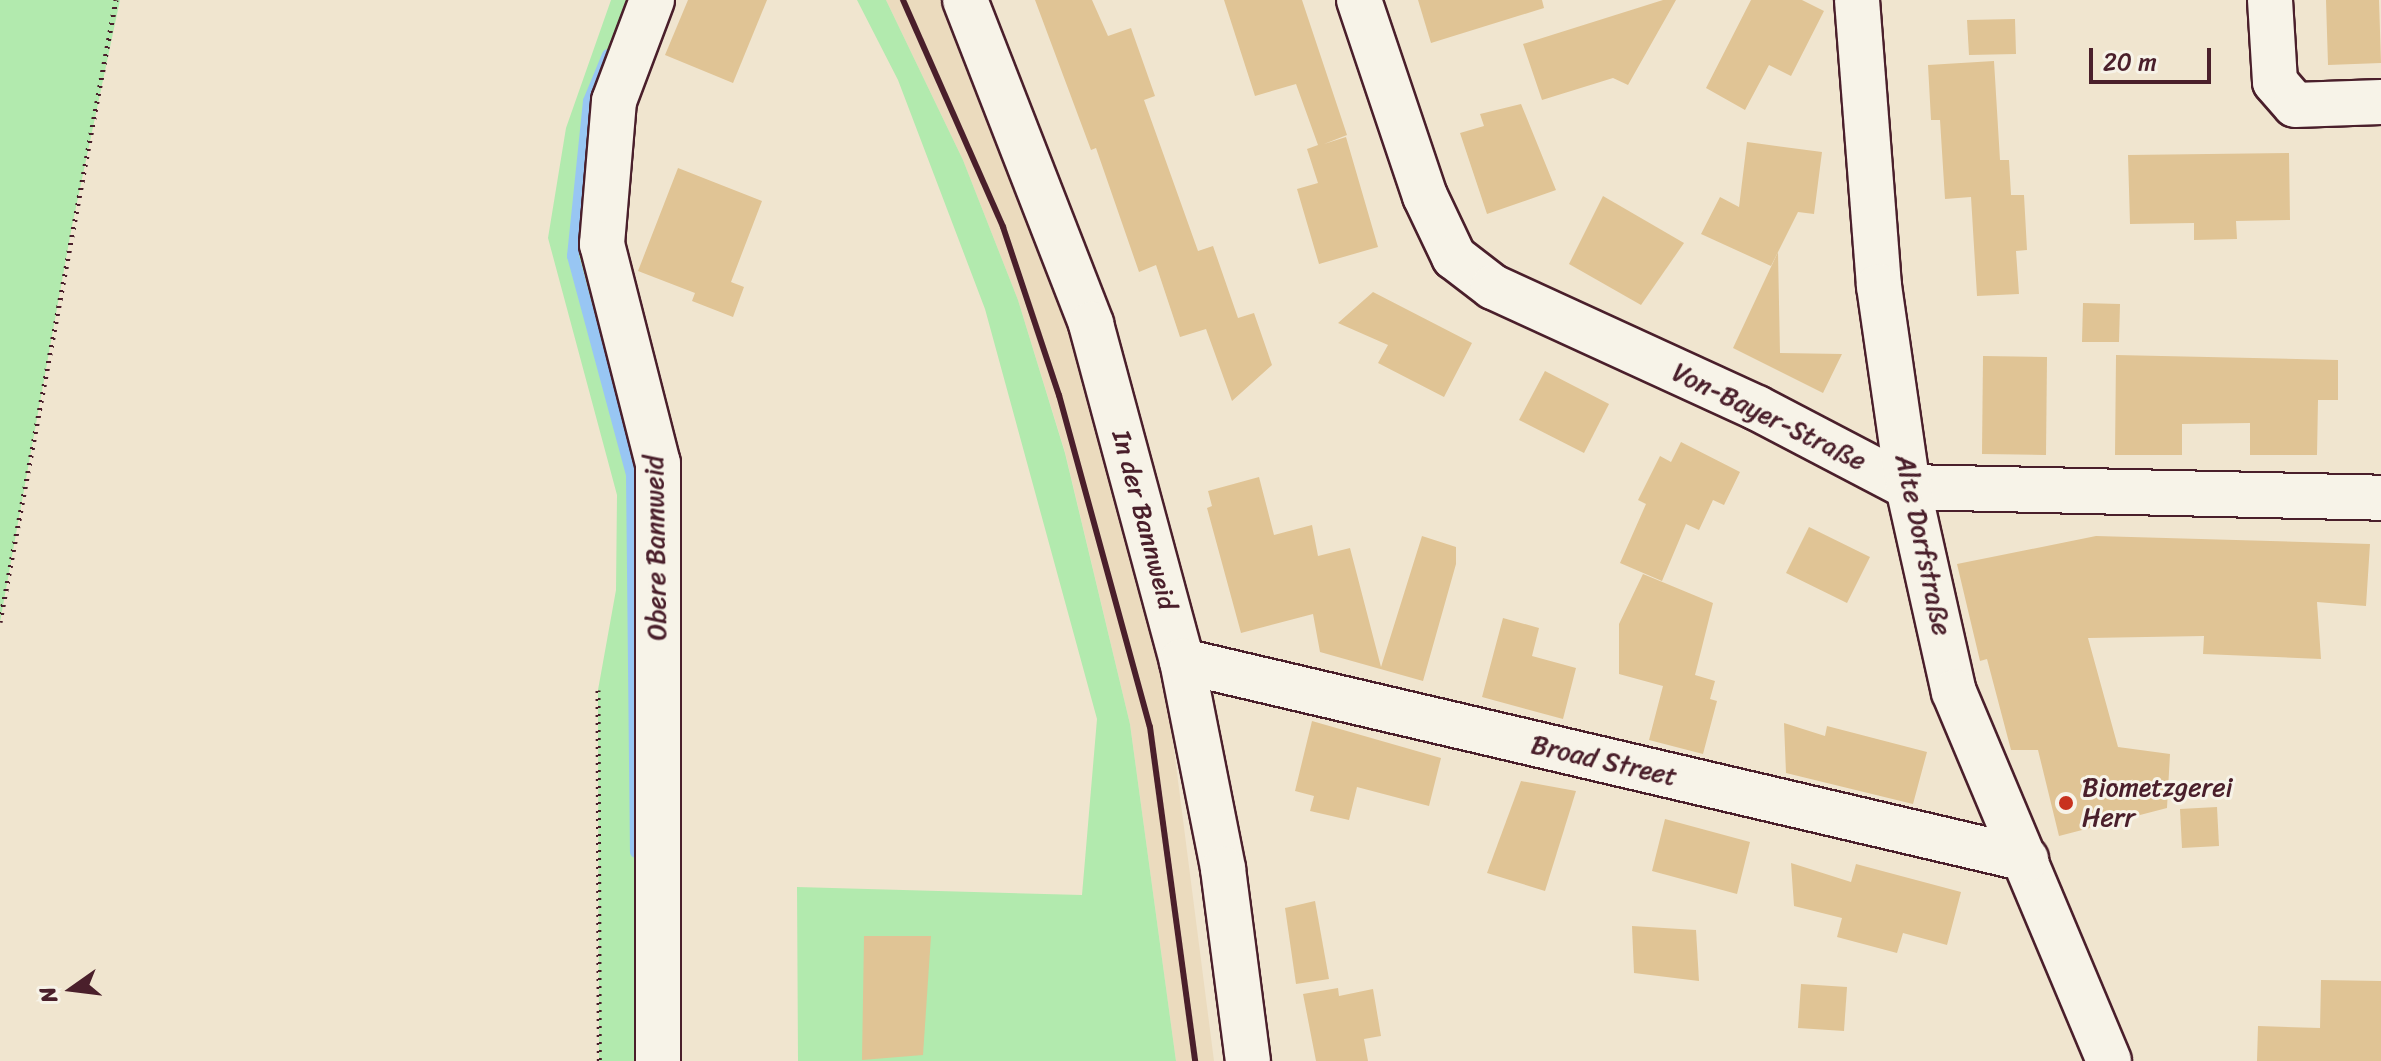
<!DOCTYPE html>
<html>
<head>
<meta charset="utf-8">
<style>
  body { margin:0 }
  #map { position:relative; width:2381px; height:1061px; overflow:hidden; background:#f0e5cf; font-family:Sriracha,sans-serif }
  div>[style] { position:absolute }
  .built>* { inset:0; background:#ebdbbe }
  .green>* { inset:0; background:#b2eaae }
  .stream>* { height:12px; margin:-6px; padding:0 6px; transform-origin:6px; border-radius:6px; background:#98c6f3 }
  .building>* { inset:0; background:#e0c495 }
  .path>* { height:5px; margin-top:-2.5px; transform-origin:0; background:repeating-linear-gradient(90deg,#4a1f2b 0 2px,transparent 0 8px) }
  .roads { filter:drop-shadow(2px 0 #4a1f2b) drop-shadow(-2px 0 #4a1f2b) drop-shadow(0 2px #4a1f2b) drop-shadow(0 -2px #4a1f2b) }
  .minor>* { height:44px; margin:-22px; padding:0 22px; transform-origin:22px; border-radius:22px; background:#f7f3e8 }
  .rail>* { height:6px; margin:-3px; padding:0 3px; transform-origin:3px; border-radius:3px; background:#4a1f2b }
  .dots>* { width:22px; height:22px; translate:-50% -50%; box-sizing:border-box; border:4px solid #f7f3e8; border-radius:50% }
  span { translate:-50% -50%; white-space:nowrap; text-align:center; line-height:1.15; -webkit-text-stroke:6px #f7f3e8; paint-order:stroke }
  .street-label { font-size:26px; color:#4a1f2b }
  .poi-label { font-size:26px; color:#4a1f2b }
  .left { translate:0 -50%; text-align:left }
  .north { position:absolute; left:32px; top:949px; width:80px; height:80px; -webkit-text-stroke:6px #f7f3e8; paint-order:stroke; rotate:256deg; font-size:22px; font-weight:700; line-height:32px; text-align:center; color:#4a1f2b }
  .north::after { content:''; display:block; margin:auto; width:28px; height:36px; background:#4a1f2b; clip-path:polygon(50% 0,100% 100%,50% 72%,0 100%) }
  .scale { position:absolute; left:2089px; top:48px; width:122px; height:36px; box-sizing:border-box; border:4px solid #4a1f2b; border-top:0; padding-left:10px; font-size:24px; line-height:28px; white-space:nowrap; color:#4a1f2b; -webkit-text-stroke:6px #f7f3e8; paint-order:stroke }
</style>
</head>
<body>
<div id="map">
  <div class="built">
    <i style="clip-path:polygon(886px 0,945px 0,1072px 328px,1163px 664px,1214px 1061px,1176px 1061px,1130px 724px,1065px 452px,1018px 300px,963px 160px)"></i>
  </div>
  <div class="green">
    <i style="clip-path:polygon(0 0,120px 0,72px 226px,0 622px)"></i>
    <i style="clip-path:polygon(611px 0,652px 0,602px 244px,658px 463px,658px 1061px,599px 1061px,598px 690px,616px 590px,617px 495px,548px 238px,566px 128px)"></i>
    <i style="clip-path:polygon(857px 0,886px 0,963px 160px,1018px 300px,1065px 453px,1130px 724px,1176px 1061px,798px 1061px,797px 887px,1082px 895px,1097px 719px,985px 309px,898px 80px)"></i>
  </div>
  <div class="stream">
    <i style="left:608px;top:55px;width:50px;rotate:112.4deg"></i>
    <i style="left:589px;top:101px;width:156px;rotate:95.9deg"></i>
    <i style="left:573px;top:256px;width:227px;rotate:74.9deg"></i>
    <i style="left:632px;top:475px;width:377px;rotate:89.4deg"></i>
  </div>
  <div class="building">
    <i style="clip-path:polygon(688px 0,767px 0,733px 83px,665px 55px)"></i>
    <i style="clip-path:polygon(1035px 0,1092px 0,1108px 36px,1131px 28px,1155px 96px,1144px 100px,1198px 251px,1213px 246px,1238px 318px,1254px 313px,1272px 365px,1232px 401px,1206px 329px,1180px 337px,1156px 265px,1139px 272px,1096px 148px,1091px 150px)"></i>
    <i style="clip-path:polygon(1224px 0,1302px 0,1347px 135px,1324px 144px,1346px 137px,1378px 247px,1319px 264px,1297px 189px,1318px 183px,1307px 149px,1318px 145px,1296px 84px,1255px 96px)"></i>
    <i style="clip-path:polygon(1418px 0,1542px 0,1544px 8px,1431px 43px)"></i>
    <i style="clip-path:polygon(1663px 0,1676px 0,1628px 85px,1613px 78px,1542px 100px,1523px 44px)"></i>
    <i style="clip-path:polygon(1751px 0,1802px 0,1824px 11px,1791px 76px,1769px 65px,1745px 110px,1706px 88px)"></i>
    <i style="clip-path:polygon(2326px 0,2379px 0,2381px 63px,2328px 65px)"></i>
    <i style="clip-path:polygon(2015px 19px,2016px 54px,1969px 55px,1967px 20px)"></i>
    <i style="clip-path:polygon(1994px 61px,2000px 160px,2009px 160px,2011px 195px,2024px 195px,2027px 250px,2016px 251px,2019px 294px,1977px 296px,1971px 197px,1945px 199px,1940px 120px,1931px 120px,1928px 65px)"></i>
    <i style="clip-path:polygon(1521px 104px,1556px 190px,1487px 214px,1460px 133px,1484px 126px,1480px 114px)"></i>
    <i style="clip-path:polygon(1747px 142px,1822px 152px,1814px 214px,1798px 212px,1771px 266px,1701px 234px,1720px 197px,1739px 207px)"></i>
    <i style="clip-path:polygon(2289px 153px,2290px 220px,2236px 221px,2237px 239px,2194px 240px,2194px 223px,2130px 224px,2128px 155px)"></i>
    <i style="clip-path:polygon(678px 168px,762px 201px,731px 282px,744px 287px,733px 317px,692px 301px,695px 293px,638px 271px)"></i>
    <i style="clip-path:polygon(1603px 196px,1684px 243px,1641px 305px,1569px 264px)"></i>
    <i style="clip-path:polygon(1778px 252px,1780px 353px,1842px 354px,1823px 393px,1733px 348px)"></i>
    <i style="clip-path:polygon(1373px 292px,1472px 343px,1444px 397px,1378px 363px,1388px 345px,1338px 323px)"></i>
    <i style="clip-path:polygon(2083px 303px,2120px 304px,2119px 342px,2082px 342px)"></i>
    <i style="clip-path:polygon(2116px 355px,2338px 360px,2338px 400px,2318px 400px,2317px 455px,2250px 455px,2250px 423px,2182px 424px,2182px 455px,2115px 455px)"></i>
    <i style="clip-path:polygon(1983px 356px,2047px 357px,2046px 455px,1982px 454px)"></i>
    <i style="clip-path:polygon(1545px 371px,1609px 404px,1584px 453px,1519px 420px)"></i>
    <i style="clip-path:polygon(1681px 442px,1740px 472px,1724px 505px,1713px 500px,1699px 530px,1686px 524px,1662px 581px,1620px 563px,1646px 504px,1638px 500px,1660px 456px,1671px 462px)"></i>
    <i style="clip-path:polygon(1259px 477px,1274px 535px,1312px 525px,1318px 556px,1350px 548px,1381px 667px,1422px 536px,1456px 547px,1456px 564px,1423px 681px,1320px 652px,1313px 614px,1241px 633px,1207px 508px,1212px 506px,1208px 491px)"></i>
    <i style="clip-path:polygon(1809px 527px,1870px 557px,1847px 603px,1786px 573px)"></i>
    <i style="clip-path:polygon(2096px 536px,2370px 544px,2366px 606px,2317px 602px,2321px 659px,2203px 654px,2204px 636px,2088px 638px,2118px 747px,2170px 754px,2167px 808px,2059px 836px,2038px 750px,2011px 750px,1987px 659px,1980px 661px,1957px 564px)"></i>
    <i style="clip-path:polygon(1643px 574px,1713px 603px,1695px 675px,1715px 681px,1710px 699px,1717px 701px,1703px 754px,1649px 740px,1663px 686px,1619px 674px,1619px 624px)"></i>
    <i style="clip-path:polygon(1503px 618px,1539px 628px,1532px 656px,1576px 668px,1563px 719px,1482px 697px)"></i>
    <i style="clip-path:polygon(1312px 721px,1441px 758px,1429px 806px,1357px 787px,1349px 820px,1310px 811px,1314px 796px,1295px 791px)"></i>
    <i style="clip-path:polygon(1784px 723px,1825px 736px,1827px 726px,1927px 752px,1913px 804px,1786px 773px)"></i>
    <i style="clip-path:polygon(1521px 781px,1576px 791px,1545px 891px,1487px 873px)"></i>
    <i style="clip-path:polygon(2217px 807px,2219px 846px,2182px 848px,2180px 809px)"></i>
    <i style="clip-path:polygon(1665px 819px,1750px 842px,1737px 894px,1652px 871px)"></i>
    <i style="clip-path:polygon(1791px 863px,1851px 882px,1856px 864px,1961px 892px,1947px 945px,1903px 933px,1897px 953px,1837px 937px,1842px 918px,1794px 906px)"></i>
    <i style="clip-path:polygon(1315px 901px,1329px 979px,1296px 984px,1285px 908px)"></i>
    <i style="clip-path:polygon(1632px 926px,1696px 930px,1699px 981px,1634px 973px)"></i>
    <i style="clip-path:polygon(864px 936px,931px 936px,923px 1055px,862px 1060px)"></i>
    <i style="clip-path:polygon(2321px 980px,2381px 981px,2381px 1061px,2257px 1061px,2258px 1026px,2320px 1028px)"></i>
    <i style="clip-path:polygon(1801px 984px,1847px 987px,1844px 1031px,1798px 1028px)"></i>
    <i style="clip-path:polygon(1338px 988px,1339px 996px,1373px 989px,1381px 1036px,1364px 1039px,1368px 1061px,1316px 1061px,1303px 994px)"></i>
  </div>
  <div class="path">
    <i style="left:0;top:622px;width:633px;rotate:-79.44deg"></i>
    <i style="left:598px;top:690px;width:371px;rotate:89.8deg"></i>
  </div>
  <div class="roads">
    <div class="minor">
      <i style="left:652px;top:0;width:108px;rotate:110.6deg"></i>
      <i style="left:614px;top:101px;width:144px;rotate:94.8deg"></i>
      <i style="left:602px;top:244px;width:226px;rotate:75.7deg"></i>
      <i style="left:658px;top:463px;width:598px;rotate:90deg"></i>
      <i style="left:965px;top:0;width:348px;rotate:68.7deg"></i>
      <i style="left:1091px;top:324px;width:349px;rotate:74.9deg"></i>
      <i style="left:1182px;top:661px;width:212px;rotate:78.8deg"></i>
      <i style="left:1223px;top:869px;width:194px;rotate:82.6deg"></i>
      <i style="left:1359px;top:0;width:207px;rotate:71.4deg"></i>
      <i style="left:1425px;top:196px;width:68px;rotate:64.6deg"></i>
      <i style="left:1454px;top:257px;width:49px;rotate:37.6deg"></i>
      <i style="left:1493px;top:287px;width:290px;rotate:24.6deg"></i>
      <i style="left:1757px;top:408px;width:170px;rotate:27.6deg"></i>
      <i style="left:1908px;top:487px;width:473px;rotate:1.3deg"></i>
      <i style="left:1857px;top:0;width:287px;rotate:85.6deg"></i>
      <i style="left:1879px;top:286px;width:203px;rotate:81.8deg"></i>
      <i style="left:1908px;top:487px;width:210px;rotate:77.4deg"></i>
      <i style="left:1954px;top:692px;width:400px;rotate:67.2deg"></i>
      <i style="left:2270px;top:0;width:82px;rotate:86.5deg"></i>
      <i style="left:2275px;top:82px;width:30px;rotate:49deg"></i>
      <i style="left:2295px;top:105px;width:86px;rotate:-2deg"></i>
      <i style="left:1182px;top:661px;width:867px;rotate:13.2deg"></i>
    </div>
  </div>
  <div class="rail">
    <i style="left:903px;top:0;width:248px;rotate:66.2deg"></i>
    <i style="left:1003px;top:227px;width:177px;rotate:71.6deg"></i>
    <i style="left:1059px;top:395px;width:344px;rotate:74.7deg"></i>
    <i style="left:1150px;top:727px;width:337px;rotate:82.3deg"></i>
  </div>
  <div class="dots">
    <i style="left:2066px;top:803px;background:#c8321e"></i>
  </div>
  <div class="street-label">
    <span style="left:1769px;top:417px;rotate:26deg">Von-Bayer-Straße</span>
    <span style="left:1144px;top:520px;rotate:75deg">In der Bannweid</span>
    <span style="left:1923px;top:545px;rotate:78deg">Alte Dorfstraße</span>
    <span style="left:656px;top:548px;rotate:-91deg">Obere Bannweid</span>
    <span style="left:1604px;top:761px;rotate:13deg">Broad Street</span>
  </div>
  <div class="poi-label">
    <span class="left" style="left:2082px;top:803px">Biometzgerei<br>Herr</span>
  </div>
  <div class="north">N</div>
  <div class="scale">20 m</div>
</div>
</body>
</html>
